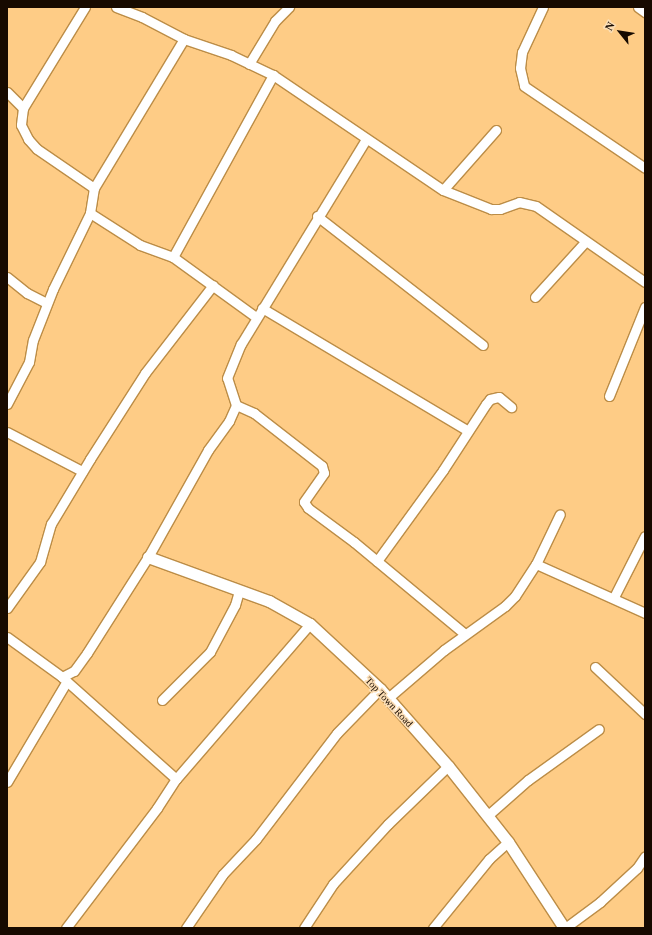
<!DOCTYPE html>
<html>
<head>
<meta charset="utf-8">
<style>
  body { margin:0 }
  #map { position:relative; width:652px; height:935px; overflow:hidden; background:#fecc86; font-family:Georgia,serif }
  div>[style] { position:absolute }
  .roads { filter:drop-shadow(1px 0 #bc8d47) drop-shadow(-1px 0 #bc8d47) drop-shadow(0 1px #bc8d47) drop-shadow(0 -1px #bc8d47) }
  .minor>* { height:9px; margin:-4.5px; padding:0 4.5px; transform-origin:4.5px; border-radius:4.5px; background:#fff }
  .tertiary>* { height:11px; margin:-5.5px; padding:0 5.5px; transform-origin:5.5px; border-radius:5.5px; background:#fff }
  span { translate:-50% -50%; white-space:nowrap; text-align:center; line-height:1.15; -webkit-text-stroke:3px #fcdeb5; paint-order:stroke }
  .street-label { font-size:10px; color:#170a00 }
  .frame { position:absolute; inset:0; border:8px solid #170a00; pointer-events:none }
  .north { position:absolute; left:600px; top:12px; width:40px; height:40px; -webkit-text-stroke:3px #fcdeb5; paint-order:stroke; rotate:300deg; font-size:11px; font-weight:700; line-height:16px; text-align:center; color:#170a00 }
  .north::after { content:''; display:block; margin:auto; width:14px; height:18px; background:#170a00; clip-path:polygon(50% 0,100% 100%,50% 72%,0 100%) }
</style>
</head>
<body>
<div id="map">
  <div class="roads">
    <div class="minor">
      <i style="left:85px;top:7px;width:119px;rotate:121.5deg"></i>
      <i style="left:23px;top:108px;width:17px;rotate:97deg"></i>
      <i style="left:21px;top:125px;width:16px;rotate:63deg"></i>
      <i style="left:28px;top:139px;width:13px;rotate:48deg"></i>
      <i style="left:37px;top:149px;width:69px;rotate:34.4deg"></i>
      <i style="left:116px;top:7px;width:28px;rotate:21deg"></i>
      <i style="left:142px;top:17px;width:47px;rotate:27.6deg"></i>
      <i style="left:184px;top:39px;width:50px;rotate:18.8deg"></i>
      <i style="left:231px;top:55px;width:47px;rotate:25.5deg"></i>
      <i style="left:273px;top:75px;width:205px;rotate:34.1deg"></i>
      <i style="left:443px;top:190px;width:52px;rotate:21.6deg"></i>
      <i style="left:491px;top:209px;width:9px"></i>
      <i style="left:500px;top:209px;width:20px;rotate:-20deg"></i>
      <i style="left:519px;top:202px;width:17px;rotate:13deg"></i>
      <i style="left:536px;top:206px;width:133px;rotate:34.9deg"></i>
      <i style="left:543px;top:7px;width:50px;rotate:115deg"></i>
      <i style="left:522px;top:52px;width:16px;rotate:97deg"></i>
      <i style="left:520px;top:68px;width:18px;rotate:77deg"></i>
      <i style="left:524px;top:86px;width:146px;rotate:34.1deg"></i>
      <i style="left:638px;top:7px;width:9px;rotate:36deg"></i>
      <i style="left:249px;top:64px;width:50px;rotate:-58.8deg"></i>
      <i style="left:275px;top:21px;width:20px;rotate:-45deg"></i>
      <i style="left:7px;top:92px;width:23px;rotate:45deg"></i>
      <i style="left:443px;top:190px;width:80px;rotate:-48.5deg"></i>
      <i style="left:90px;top:213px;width:59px;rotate:32.6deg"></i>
      <i style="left:140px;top:245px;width:35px;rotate:20deg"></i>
      <i style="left:173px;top:257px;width:102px;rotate:35.9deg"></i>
      <i style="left:317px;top:216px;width:210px;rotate:37.9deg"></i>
      <i style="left:173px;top:257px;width:208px;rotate:-61.2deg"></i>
      <i style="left:7px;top:277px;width:26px;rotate:39deg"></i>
      <i style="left:27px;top:293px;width:22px;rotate:27deg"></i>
      <i style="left:535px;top:297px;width:74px;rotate:-47.7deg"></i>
      <i style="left:262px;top:308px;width:239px;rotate:30.8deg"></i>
      <i style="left:609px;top:396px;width:96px;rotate:-68deg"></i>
      <i style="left:7px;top:404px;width:47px;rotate:-62.4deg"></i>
      <i style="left:29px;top:362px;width:22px;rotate:-80deg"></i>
      <i style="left:33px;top:340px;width:55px;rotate:-68.6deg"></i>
      <i style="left:53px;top:289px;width:85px;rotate:-64deg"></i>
      <i style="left:90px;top:213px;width:25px;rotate:-81deg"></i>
      <i style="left:94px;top:188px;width:174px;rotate:-58.9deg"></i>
      <i style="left:236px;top:405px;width:20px;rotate:24deg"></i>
      <i style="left:254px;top:413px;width:86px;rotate:37.9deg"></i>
      <i style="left:322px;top:466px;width:7px;rotate:74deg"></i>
      <i style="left:324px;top:473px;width:35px;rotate:125deg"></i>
      <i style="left:304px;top:502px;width:7px;rotate:56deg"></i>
      <i style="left:308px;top:508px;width:57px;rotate:36.5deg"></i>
      <i style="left:354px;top:542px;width:144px;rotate:39.7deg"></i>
      <i style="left:7px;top:432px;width:85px;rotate:27.5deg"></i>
      <i style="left:377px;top:561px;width:112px;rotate:-54deg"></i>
      <i style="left:443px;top:470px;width:79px;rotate:-56.9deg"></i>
      <i style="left:486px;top:404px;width:6px;rotate:-51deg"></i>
      <i style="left:490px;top:399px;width:9px;rotate:-13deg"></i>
      <i style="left:499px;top:397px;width:16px;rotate:40deg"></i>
      <i style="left:536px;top:564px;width:120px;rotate:24.2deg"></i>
      <i style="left:614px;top:597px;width:68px;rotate:-63.1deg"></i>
      <i style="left:7px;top:608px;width:57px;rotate:-54.3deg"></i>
      <i style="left:40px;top:562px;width:40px;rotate:-74deg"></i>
      <i style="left:51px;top:524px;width:76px;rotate:-59deg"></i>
      <i style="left:90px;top:459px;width:102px;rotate:-57.4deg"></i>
      <i style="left:145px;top:373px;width:111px;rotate:-52.3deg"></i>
      <i style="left:7px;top:637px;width:68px;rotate:36deg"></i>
      <i style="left:62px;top:677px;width:13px;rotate:-27deg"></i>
      <i style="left:74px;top:671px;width:22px;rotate:-54deg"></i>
      <i style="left:87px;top:653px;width:114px;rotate:-57.6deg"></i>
      <i style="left:148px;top:557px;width:123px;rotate:-60.7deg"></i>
      <i style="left:208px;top:450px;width:36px;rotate:-54deg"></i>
      <i style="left:229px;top:421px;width:17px;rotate:-66deg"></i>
      <i style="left:236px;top:405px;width:28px;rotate:-108deg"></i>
      <i style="left:227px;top:378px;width:37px;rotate:-68deg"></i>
      <i style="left:241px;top:344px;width:240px;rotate:-58.6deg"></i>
      <i style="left:595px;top:667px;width:69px;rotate:43.2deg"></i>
      <i style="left:62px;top:677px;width:153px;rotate:41.8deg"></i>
      <i style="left:388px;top:698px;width:74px;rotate:-40.6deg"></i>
      <i style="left:444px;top:650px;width:75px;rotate:-35.8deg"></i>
      <i style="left:505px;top:606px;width:14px;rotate:-45deg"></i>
      <i style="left:515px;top:596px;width:38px;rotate:-57deg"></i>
      <i style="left:536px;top:564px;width:55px;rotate:-64.4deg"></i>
      <i style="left:162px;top:700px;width:68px;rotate:-45deg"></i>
      <i style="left:210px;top:652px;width:53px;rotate:-62deg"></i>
      <i style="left:235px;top:605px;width:15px;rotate:-74deg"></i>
      <i style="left:7px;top:782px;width:117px;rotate:-59.3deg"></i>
      <i style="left:487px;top:816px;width:55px;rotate:-41.3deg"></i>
      <i style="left:528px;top:780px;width:87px;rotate:-35.7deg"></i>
      <i style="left:66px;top:928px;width:151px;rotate:-52.8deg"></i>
      <i style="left:157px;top:808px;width:35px;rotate:-57deg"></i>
      <i style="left:176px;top:779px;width:205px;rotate:-49.2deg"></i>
      <i style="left:186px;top:928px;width:65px;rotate:-55.6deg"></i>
      <i style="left:223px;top:874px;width:48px;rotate:-46.7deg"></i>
      <i style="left:256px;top:839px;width:133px;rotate:-52.6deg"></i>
      <i style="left:337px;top:733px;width:62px;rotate:-45.7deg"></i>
      <i style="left:304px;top:928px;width:53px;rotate:-56.6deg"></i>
      <i style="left:333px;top:884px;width:81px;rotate:-47.5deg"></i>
      <i style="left:388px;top:824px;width:83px;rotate:-44deg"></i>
      <i style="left:433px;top:928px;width:89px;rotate:-50.9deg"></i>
      <i style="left:489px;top:859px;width:25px;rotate:-42deg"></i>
      <i style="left:565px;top:928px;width:44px;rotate:-36.6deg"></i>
      <i style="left:600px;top:902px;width:50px;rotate:-42.6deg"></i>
      <i style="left:637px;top:868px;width:14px;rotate:-56deg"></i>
    </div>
    <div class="tertiary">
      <i style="left:148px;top:557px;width:129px;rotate:20deg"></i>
      <i style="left:269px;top:601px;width:47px;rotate:29.3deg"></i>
      <i style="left:310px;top:624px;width:96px;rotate:42.9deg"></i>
      <i style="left:380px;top:689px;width:103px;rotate:48.6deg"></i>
      <i style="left:448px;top:766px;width:97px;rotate:51.7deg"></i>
      <i style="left:508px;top:842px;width:103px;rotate:56.9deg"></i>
    </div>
  </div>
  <div class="street-label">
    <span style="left:389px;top:702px;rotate:47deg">Top Town Road</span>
  </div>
  <div class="frame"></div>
  <div class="north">N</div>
</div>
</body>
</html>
